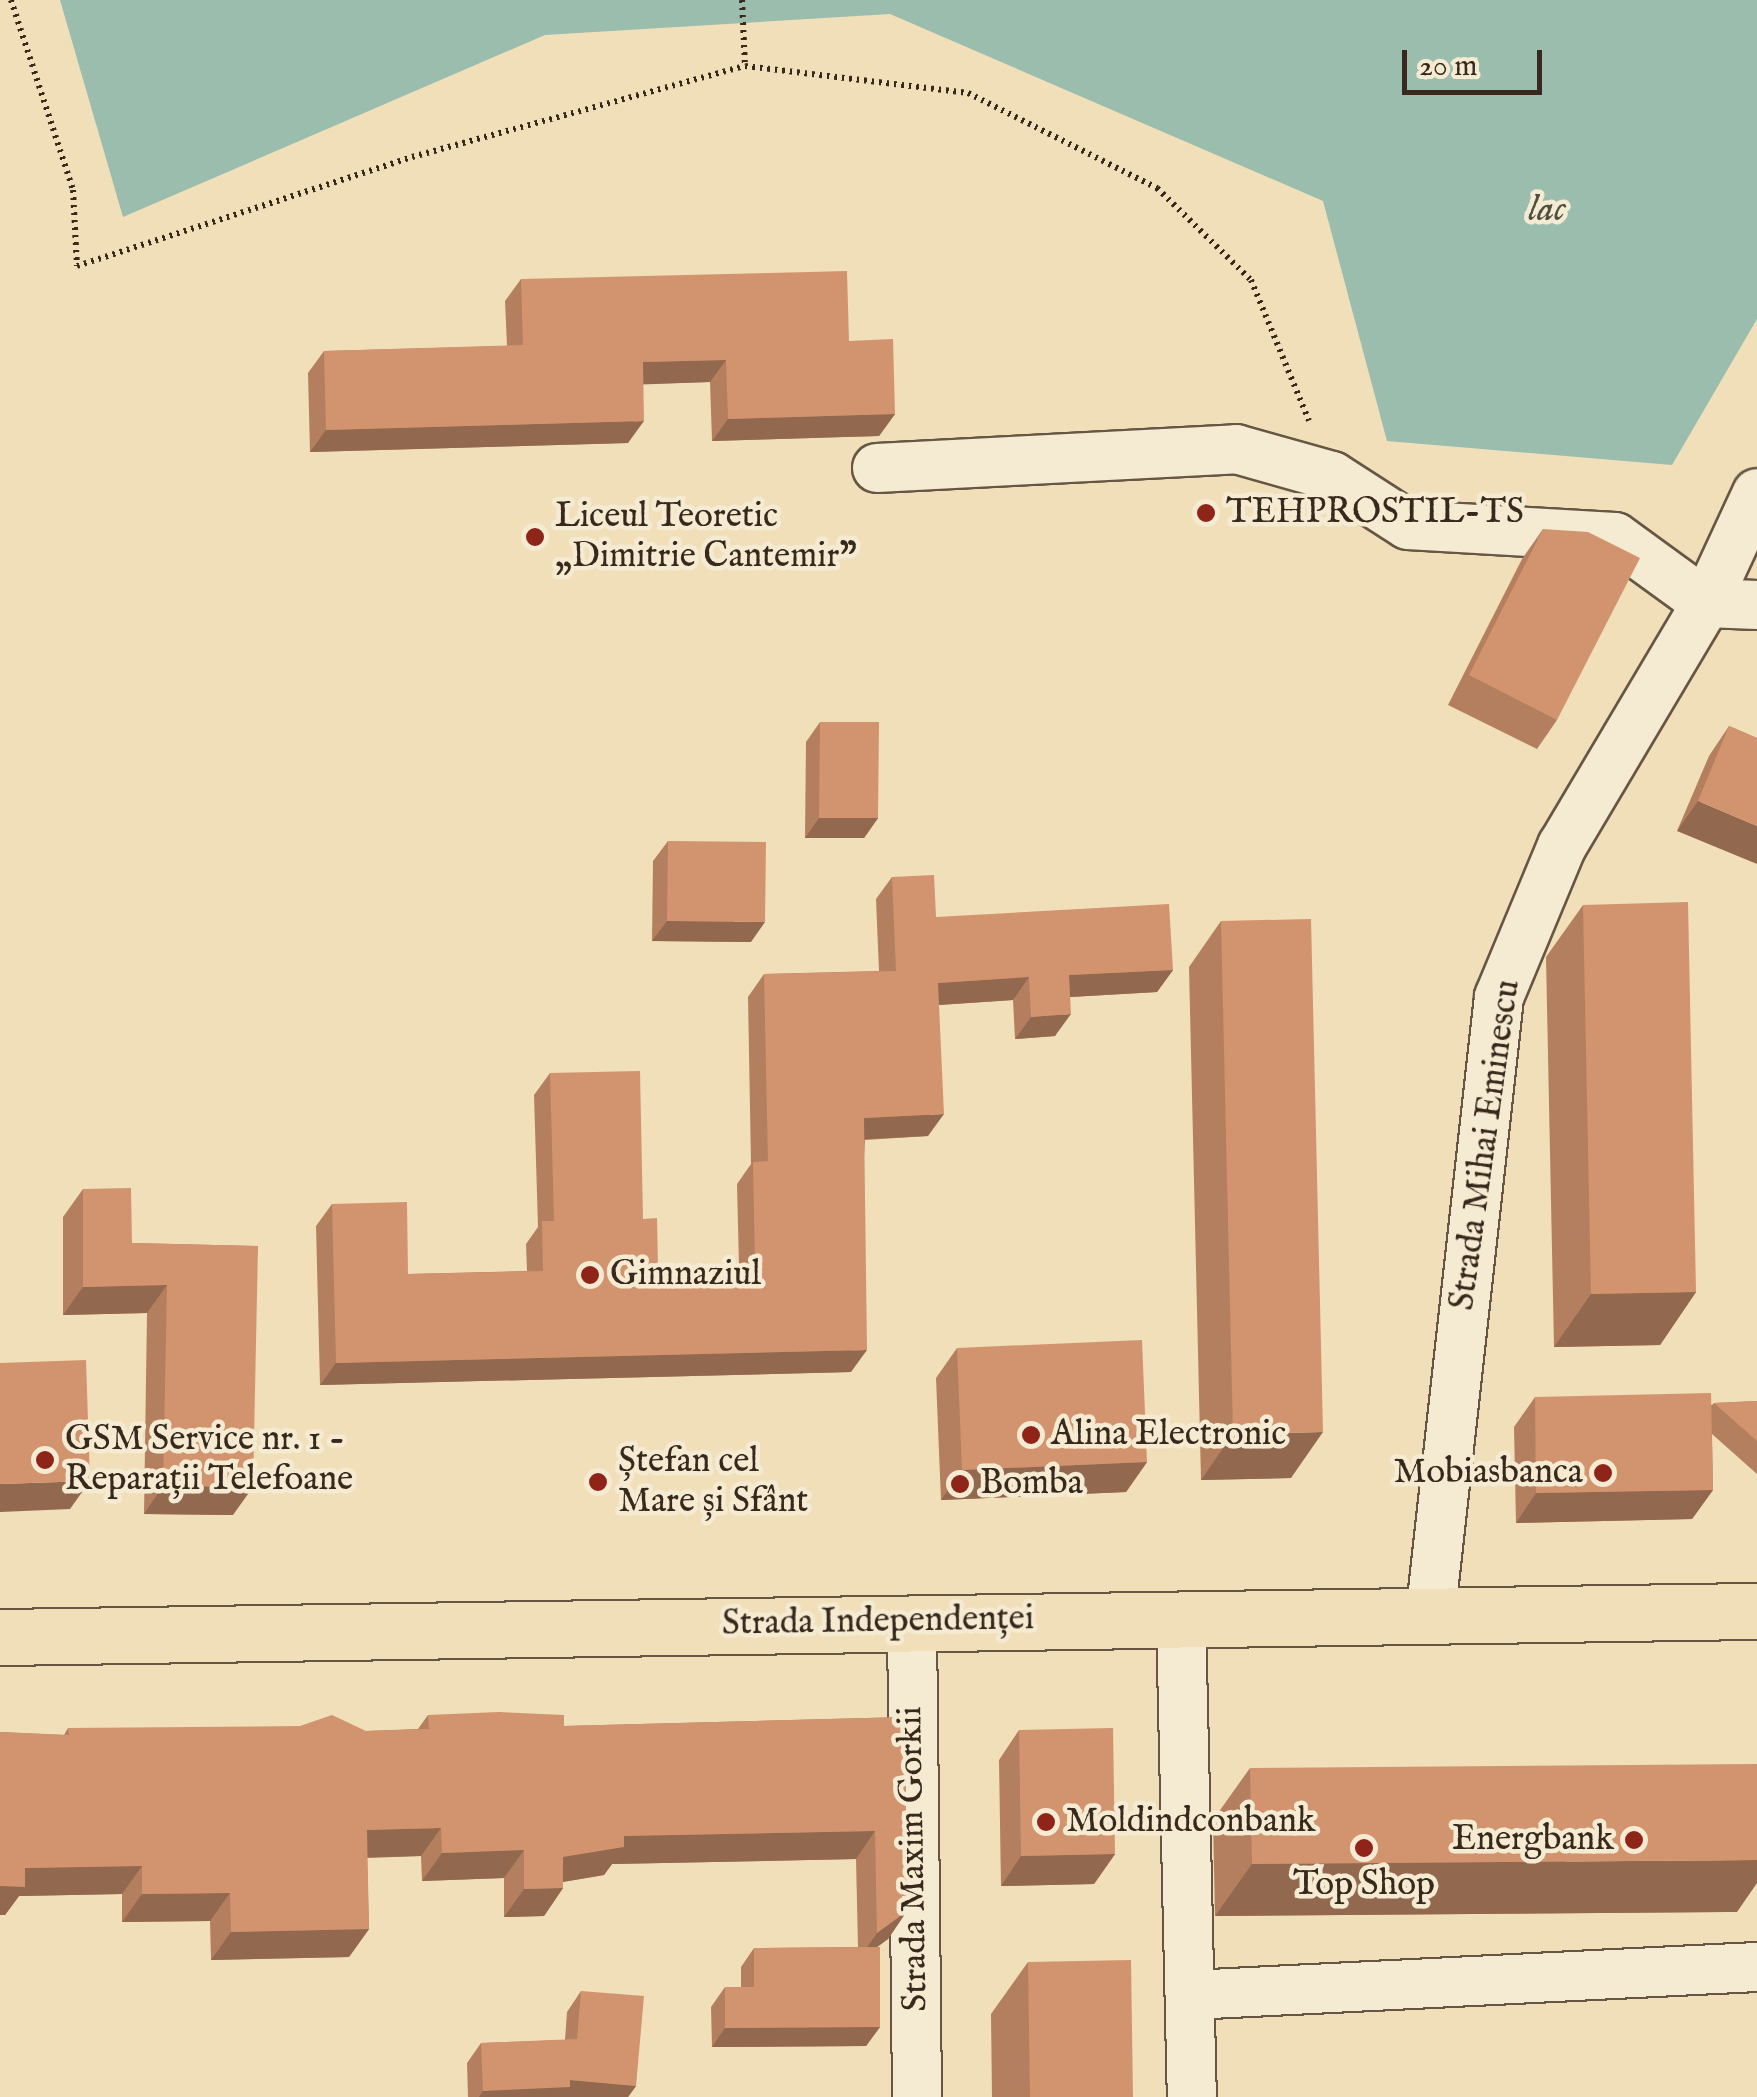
<!DOCTYPE html>
<html>
<head>
<meta charset="utf-8">
<style>
  body { margin:0 }
  #map { position:relative; width:1757px; height:2097px; overflow:hidden; background:#f0dfb9; font-family:"IM FELL English",serif }
  div>[style] { position:absolute }
  .water>* { inset:0; background:#9abdae }
  .path>* { height:6px; margin-top:-3px; transform-origin:0; background:repeating-linear-gradient(90deg,#38291c 0 2.5px,transparent 0 7.5px) }
  .roads { filter:drop-shadow(2px 0 #665643) drop-shadow(-2px 0 #665643) drop-shadow(0 2px #665643) drop-shadow(0 -2px #665643) }
  .minor>* { height:48px; margin:-24px; padding:0 24px; transform-origin:24px; border-radius:24px; background:#f5ead2 }
  .major>* { height:55px; margin:-27.5px; padding:0 27.5px; transform-origin:27.5px; border-radius:27.5px; background:#f0dfb9 }
  .wall>* { inset:0; background:#b47f5f }
  .shaded-wall>* { inset:0; background:#92684e }
  .building>* { inset:0; background:#d1946f }
  .dots>* { width:28px; height:28px; translate:-50% -50%; box-sizing:border-box; border:5px solid #f5ead2; border-radius:50% }
  span { translate:-50% -50%; white-space:nowrap; text-align:center; line-height:1.15; -webkit-text-stroke:9px #f5ead2; paint-order:stroke }
  .poi-label { font-size:35px; color:#38291c }
  .left { translate:0 -50%; text-align:left }
  .right { translate:-100% -50%; text-align:right }
  .street-label { font-size:35px; color:#38291c }
  .water-label { font-size:38px; color:#504e40; font-style:italic }
  .scale { position:absolute; left:1402px; top:50px; width:140px; height:45px; box-sizing:border-box; border:5px solid #38291c; border-top:0; padding-left:12px; font-size:30px; line-height:35px; white-space:nowrap; color:#38291c; -webkit-text-stroke:8px #f5ead2; paint-order:stroke }
</style>
</head>
<body>
<div id="map">
  <div class="water">
    <i style="clip-path:polygon(60px 0,1757px 0,1757px 319px,1672px 465px,1387px 441px,1323px 201px,890px 14px,545px 35px,123px 217px)"></i>
  </div>
  <div class="path">
    <i style="left:11px;top:0;width:200px;rotate:71.9deg"></i>
    <i style="left:73px;top:190px;width:76px;rotate:87deg"></i>
    <i style="left:77px;top:266px;width:352px;rotate:-18deg"></i>
    <i style="left:412px;top:157px;width:345px;rotate:-15.3deg"></i>
    <i style="left:745px;top:66px;width:225px;rotate:6.9deg"></i>
    <i style="left:968px;top:93px;width:212px;rotate:26.7deg"></i>
    <i style="left:1157px;top:188px;width:132px;rotate:44.4deg"></i>
    <i style="left:1251px;top:280px;width:152px;rotate:67.6deg"></i>
    <i style="left:742px;top:0;width:66px;rotate:87.4deg"></i>
  </div>
  <div class="roads">
    <div class="minor">
      <i style="left:877px;top:468px;width:360px;rotate:-3deg"></i>
      <i style="left:1236px;top:449px;width:100px;rotate:15.7deg"></i>
      <i style="left:1332px;top:476px;width:90px;rotate:32.8deg"></i>
      <i style="left:1408px;top:525px;width:207px;rotate:3.3deg"></i>
      <i style="left:1615px;top:537px;width:112px;rotate:36deg"></i>
      <i style="left:1706px;top:603px;width:51px;rotate:2.2deg"></i>
      <i style="left:1430px;top:1618px;width:625px;rotate:-83.66deg"></i>
      <i style="left:1499px;top:997px;width:164px;rotate:-67.4deg"></i>
      <i style="left:1562px;top:846px;width:282px;rotate:-59.3deg"></i>
      <i style="left:1706px;top:603px;width:121px;rotate:-65.1deg"></i>
      <i style="left:1181px;top:1619px;width:478px;rotate:88.7deg"></i>
      <i style="left:912px;top:1621px;width:476px;rotate:89.4deg"></i>
      <i style="left:1190px;top:1995px;width:568px;rotate:-2.83deg"></i>
    </div>
    <div class="major">
      <i style="left:0;top:1637px;width:1757px;rotate:-0.85deg"></i>
    </div>
  </div>
  <div class="wall">
    <i style="clip-path:polygon(521px 279px,849px 341px,895px 414px,879px 436px,712px 441px,710px 382px,643px 384px,628px 443px,310px 452px,308px 373px,324px 351px,507px 346px,505px 301px)"></i>
    <i style="clip-path:polygon(1543px 529px,1557px 720px,1537px 749px,1448px 705px,1522px 559px)"></i>
    <i style="clip-path:polygon(820px 722px,878px 818px,864px 838px,805px 838px,806px 742px)"></i>
    <i style="clip-path:polygon(1729px 726px,1757px 738px,1677px 831px,1709px 756px)"></i>
    <i style="clip-path:polygon(668px 841px,751px 942px,652px 941px,653px 861px)"></i>
    <i style="clip-path:polygon(892px 877px,936px 917px,1173px 970px,1157px 992px,1070px 997px,1055px 1036px,1015px 1039px,1013px 1000px,939px 1005px,928px 1136px,865px 1140px,851px 1372px,320px 1385px,316px 1226px,332px 1204px,408px 1274px,527px 1271px,526px 1244px,538px 1227px,534px 1095px,550px 1073px,643px 1219px,658px 1268px,739px 1266px,737px 1184px,751px 1164px,748px 997px,764px 974px,879px 971px,876px 899px)"></i>
    <i style="clip-path:polygon(1583px 905px,1696px 1292px,1660px 1345px,1554px 1347px,1546px 957px)"></i>
    <i style="clip-path:polygon(1221px 921px,1291px 1478px,1201px 1480px,1189px 967px)"></i>
    <i style="clip-path:polygon(83px 1189px,132px 1243px,258px 1246px,233px 1515px,144px 1514px,147px 1313px,63px 1315px,63px 1217px)"></i>
    <i style="clip-path:polygon(957px 1348px,1147px 1462px,1126px 1492px,941px 1500px,936px 1378px)"></i>
    <i style="clip-path:polygon(1535px 1397px,1712px 1405px,1714px 1403px,1757px 1401px,1757px 1474px,1712px 1434px,1713px 1490px,1692px 1519px,1516px 1523px,1514px 1427px)"></i>
    <i style="clip-path:polygon(428px 1715px,564px 1726px,905px 1717px,907px 1911px,888px 1939px,877px 1947px,880px 2027px,866px 2046px,712px 2047px,711px 2007px,725px 1987px,741px 1987px,741px 1967px,754px 1948px,858px 1947px,856px 1859px,612px 1864px,604px 1875px,563px 1882px,563px 1888px,544px 1916px,504px 1917px,504px 1878px,422px 1881px,421px 1856px,367px 1858px,369px 1929px,349px 1957px,211px 1960px,210px 1921px,122px 1922px,122px 1894px,19px 1896px,5px 1915px,0 1915px,0 1732px,64px 1735px,68px 1728px,366px 1731px,418px 1729px)"></i>
    <i style="clip-path:polygon(1019px 1730px,1115px 1854px,1094px 1884px,1001px 1886px,999px 1760px)"></i>
    <i style="clip-path:polygon(1250px 1768px,1737px 1912px,1215px 1916px,1213px 1820px)"></i>
    <i style="clip-path:polygon(1028px 1962px,1133px 2097px,992px 2097px,991px 2014px)"></i>
    <i style="clip-path:polygon(581px 1991px,636px 2086px,628px 2097px,468px 2097px,467px 2063px,481px 2043px,565px 2040px,567px 2012px)"></i>
  </div>
  <div class="shaded-wall">
    <i style="clip-path:polygon(726px 360px,710px 382px,627px 385px,643px 362px)"></i>
    <i style="clip-path:polygon(895px 414px,879px 436px,712px 441px,728px 419px)"></i>
    <i style="clip-path:polygon(644px 421px,628px 443px,310px 452px,326px 430px)"></i>
    <i style="clip-path:polygon(1698px 801px,1757px 826px,1757px 864px,1677px 831px)"></i>
    <i style="clip-path:polygon(819px 818px,878px 818px,864px 838px,805px 838px)"></i>
    <i style="clip-path:polygon(667px 921px,765px 922px,751px 942px,652px 941px)"></i>
    <i style="clip-path:polygon(1173px 970px,1157px 992px,1053px 998px,1069px 975px)"></i>
    <i style="clip-path:polygon(1029px 977px,1013px 1000px,923px 1006px,938px 983px)"></i>
    <i style="clip-path:polygon(1071px 1014px,1055px 1036px,1015px 1039px,1031px 1017px)"></i>
    <i style="clip-path:polygon(944px 1114px,928px 1136px,849px 1140px,864px 1118px)"></i>
    <i style="clip-path:polygon(167px 1285px,147px 1313px,63px 1315px,83px 1287px)"></i>
    <i style="clip-path:polygon(1696px 1292px,1660px 1345px,1554px 1347px,1591px 1294px)"></i>
    <i style="clip-path:polygon(867px 1350px,851px 1372px,320px 1385px,336px 1363px)"></i>
    <i style="clip-path:polygon(1323px 1432px,1291px 1478px,1201px 1480px,1233px 1434px)"></i>
    <i style="clip-path:polygon(1147px 1462px,1126px 1492px,941px 1500px,962px 1470px)"></i>
    <i style="clip-path:polygon(90px 1481px,70px 1509px,0 1512px,0 1484px)"></i>
    <i style="clip-path:polygon(163px 1486px,253px 1487px,233px 1515px,144px 1514px)"></i>
    <i style="clip-path:polygon(1713px 1490px,1692px 1519px,1516px 1523px,1536px 1493px)"></i>
    <i style="clip-path:polygon(441px 1828px,421px 1856px,347px 1858px,367px 1830px)"></i>
    <i style="clip-path:polygon(875px 1831px,856px 1859px,612px 1864px,604px 1875px,544px 1885px,563px 1857px,624px 1836px)"></i>
    <i style="clip-path:polygon(524px 1850px,504px 1878px,422px 1881px,442px 1853px)"></i>
    <i style="clip-path:polygon(1115px 1854px,1094px 1884px,1001px 1886px,1021px 1856px)"></i>
    <i style="clip-path:polygon(1757px 1860px,1757px 1883px,1737px 1912px,1215px 1916px,1252px 1864px)"></i>
    <i style="clip-path:polygon(142px 1866px,122px 1894px,19px 1896px,5px 1915px,0 1915px,0 1886px,25px 1868px)"></i>
    <i style="clip-path:polygon(563px 1888px,544px 1916px,504px 1917px,524px 1889px)"></i>
    <i style="clip-path:polygon(230px 1893px,210px 1921px,122px 1922px,142px 1894px)"></i>
    <i style="clip-path:polygon(907px 1911px,888px 1939px,858px 1961px,877px 1933px)"></i>
    <i style="clip-path:polygon(369px 1929px,349px 1957px,211px 1960px,231px 1932px)"></i>
    <i style="clip-path:polygon(880px 2027px,866px 2046px,712px 2047px,725px 2028px)"></i>
    <i style="clip-path:polygon(570px 2080px,636px 2086px,628px 2097px,479px 2097px,483px 2091px)"></i>
  </div>
  <div class="building">
    <i style="clip-path:polygon(847px 271px,849px 341px,893px 339px,895px 414px,728px 419px,726px 360px,643px 362px,644px 421px,326px 430px,324px 351px,523px 345px,521px 279px)"></i>
    <i style="clip-path:polygon(1543px 529px,1588px 532px,1640px 558px,1557px 720px,1469px 675px)"></i>
    <i style="clip-path:polygon(820px 722px,879px 722px,878px 818px,819px 818px)"></i>
    <i style="clip-path:polygon(1729px 726px,1757px 738px,1757px 826px,1698px 801px)"></i>
    <i style="clip-path:polygon(668px 841px,766px 842px,765px 922px,667px 921px)"></i>
    <i style="clip-path:polygon(934px 875px,936px 917px,1169px 904px,1173px 970px,1069px 975px,1071px 1014px,1031px 1017px,1029px 977px,938px 983px,944px 1114px,864px 1118px,867px 1350px,336px 1363px,332px 1204px,407px 1202px,408px 1274px,543px 1271px,542px 1221px,554px 1221px,550px 1073px,640px 1071px,643px 1219px,657px 1218px,658px 1268px,755px 1266px,753px 1162px,768px 1161px,764px 974px,896px 971px,892px 877px)"></i>
    <i style="clip-path:polygon(1688px 902px,1696px 1292px,1591px 1294px,1583px 905px)"></i>
    <i style="clip-path:polygon(1311px 919px,1323px 1432px,1233px 1434px,1221px 921px)"></i>
    <i style="clip-path:polygon(131px 1188px,132px 1243px,258px 1246px,253px 1487px,163px 1486px,167px 1285px,83px 1287px,83px 1189px)"></i>
    <i style="clip-path:polygon(1142px 1340px,1147px 1462px,962px 1470px,957px 1348px)"></i>
    <i style="clip-path:polygon(86px 1360px,90px 1481px,0 1484px,0 1363px)"></i>
    <i style="clip-path:polygon(1711px 1393px,1713px 1490px,1536px 1493px,1535px 1397px)"></i>
    <i style="clip-path:polygon(1757px 1401px,1757px 1441px,1714px 1403px)"></i>
    <i style="clip-path:polygon(499px 1712px,564px 1715px,564px 1726px,905px 1717px,907px 1911px,877px 1933px,875px 1831px,624px 1836px,624px 1847px,563px 1857px,563px 1888px,524px 1889px,524px 1850px,442px 1853px,441px 1828px,367px 1830px,369px 1929px,231px 1932px,230px 1893px,142px 1894px,142px 1866px,25px 1868px,25px 1887px,0 1886px,0 1732px,69px 1735px,68px 1728px,300px 1726px,332px 1715px,366px 1731px,429px 1729px,428px 1715px)"></i>
    <i style="clip-path:polygon(1113px 1728px,1115px 1854px,1021px 1856px,1019px 1730px)"></i>
    <i style="clip-path:polygon(1757px 1764px,1757px 1860px,1252px 1864px,1250px 1768px)"></i>
    <i style="clip-path:polygon(880px 1947px,880px 2027px,725px 2028px,725px 1987px,754px 1987px,754px 1948px)"></i>
    <i style="clip-path:polygon(1131px 1960px,1133px 2097px,1030px 2097px,1028px 1962px)"></i>
    <i style="clip-path:polygon(581px 1991px,644px 1996px,636px 2086px,570px 2080px,570px 2087px,483px 2091px,481px 2043px,577px 2039px)"></i>
  </div>
  <div class="dots">
    <i style="left:1206px;top:513px;background:#8f2418"></i>
    <i style="left:535px;top:537px;background:#8f2418"></i>
    <i style="left:590px;top:1275px;background:#8f2418"></i>
    <i style="left:1031px;top:1435px;background:#8f2418"></i>
    <i style="left:45px;top:1460px;background:#8f2418"></i>
    <i style="left:1603px;top:1473px;background:#8f2418"></i>
    <i style="left:598px;top:1482px;background:#8f2418"></i>
    <i style="left:960px;top:1484px;background:#8f2418"></i>
    <i style="left:1046px;top:1822px;background:#8f2418"></i>
    <i style="left:1634px;top:1840px;background:#8f2418"></i>
    <i style="left:1364px;top:1848px;background:#8f2418"></i>
  </div>
  <div class="poi-label">
    <span class="left" style="left:1226px;top:513px">TEHPROSTIL-TS</span>
    <span class="left" style="left:555px;top:537px">Liceul Teoretic<br>„Dimitrie Cantemir”</span>
    <span class="left" style="left:610px;top:1275px">Gimnaziul</span>
    <span class="left" style="left:1051px;top:1435px">Alina Electronic</span>
    <span class="left" style="left:65px;top:1460px">GSM Service nr. 1 -<br>Reparații Telefoane</span>
    <span class="left" style="left:618px;top:1482px">Ștefan cel<br>Mare și Sfânt</span>
    <span class="right" style="left:1583px;top:1473px">Mobiasbanca</span>
    <span class="left" style="left:980px;top:1484px">Bomba</span>
    <span class="left" style="left:1066px;top:1822px">Moldindconbank</span>
    <span class="right" style="left:1614px;top:1840px">Energbank</span>
    <span style="left:1364px;top:1885px">Top Shop</span>
  </div>
  <div class="street-label">
    <span style="left:1486px;top:1145px;rotate:-82deg">Strada Mihai Eminescu</span>
    <span style="left:878px;top:1622px;rotate:-1deg">Strada Independenței</span>
    <span style="left:914px;top:1859px;rotate:-91deg">Strada Maxim Gorkii</span>
  </div>
  <div class="water-label">
    <span style="left:1547px;top:211px">lac</span>
  </div>
  <div class="scale">20 m</div>
</div>
</body>
</html>
